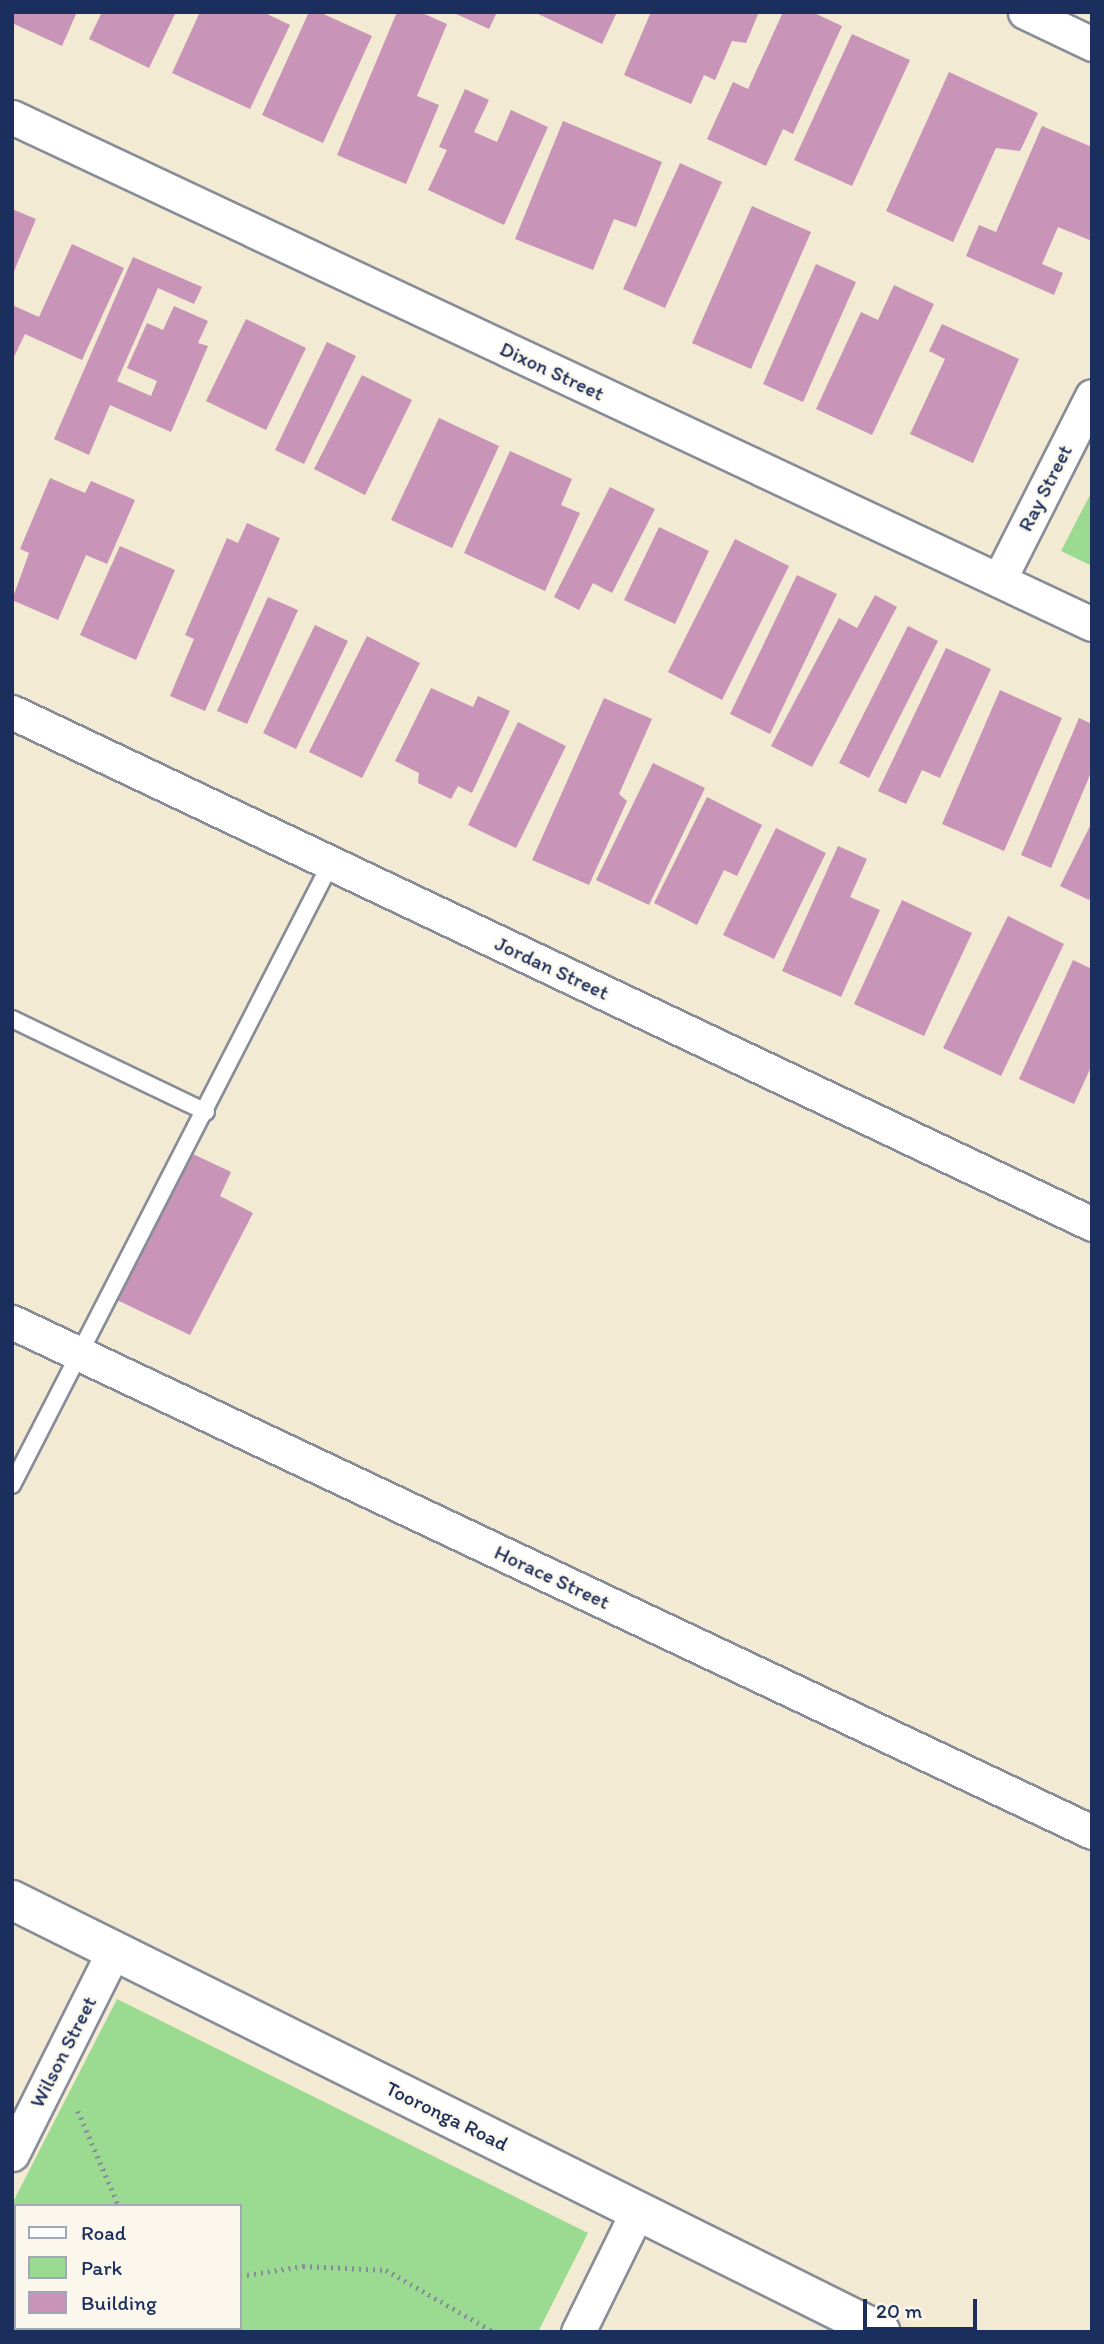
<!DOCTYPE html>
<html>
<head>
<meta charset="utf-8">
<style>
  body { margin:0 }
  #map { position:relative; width:1104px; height:2344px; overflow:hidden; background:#f3ead3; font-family:Itim,sans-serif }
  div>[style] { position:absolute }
  .green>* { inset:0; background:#9bdb91 }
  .building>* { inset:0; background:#c894b7 }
  .path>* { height:4.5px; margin-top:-2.25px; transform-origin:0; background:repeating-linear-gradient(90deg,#878c98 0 2px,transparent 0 7px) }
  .roads { filter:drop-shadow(2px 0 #878c98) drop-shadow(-2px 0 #878c98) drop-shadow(0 2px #878c98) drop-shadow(0 -2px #878c98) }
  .lane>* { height:16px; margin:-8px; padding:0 8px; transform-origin:8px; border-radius:8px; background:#fff }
  .street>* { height:33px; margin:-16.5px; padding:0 16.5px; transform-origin:16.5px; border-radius:16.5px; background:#fff }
  .secondary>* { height:38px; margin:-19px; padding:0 19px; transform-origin:19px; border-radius:19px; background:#fff }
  span { translate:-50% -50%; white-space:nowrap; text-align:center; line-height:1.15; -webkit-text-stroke:5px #fbf7ec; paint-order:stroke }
  .street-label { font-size:21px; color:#1b2f5e }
  .frame { position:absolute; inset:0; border:14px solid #1b2f5e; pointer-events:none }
  .legend { position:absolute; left:14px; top:2204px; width:228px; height:126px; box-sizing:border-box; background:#fbf7ec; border:2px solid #a1a7b3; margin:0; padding:9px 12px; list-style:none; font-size:21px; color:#1b2f5e }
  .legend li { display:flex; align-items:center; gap:14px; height:35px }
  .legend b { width:35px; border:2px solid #a1a7b3 }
  .scale { position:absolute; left:863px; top:2299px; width:114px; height:32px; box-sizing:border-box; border:4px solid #1b2f5e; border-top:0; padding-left:9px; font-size:21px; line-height:24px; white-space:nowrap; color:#1b2f5e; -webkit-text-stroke:5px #fbf7ec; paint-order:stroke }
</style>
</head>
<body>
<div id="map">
  <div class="green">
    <i style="clip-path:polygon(1092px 491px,1092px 566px,1061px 551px)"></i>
    <i style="clip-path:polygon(117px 1999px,588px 2233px,538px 2332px,222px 2332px,215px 2328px,240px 2328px,240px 2206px,16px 2206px,16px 2228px,12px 2227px,12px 2204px)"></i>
  </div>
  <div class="building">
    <i style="clip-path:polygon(12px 12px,77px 12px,62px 46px,12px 23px)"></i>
    <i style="clip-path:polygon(102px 12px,176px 12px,149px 68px,89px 39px)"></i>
    <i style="clip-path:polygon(200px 12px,263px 12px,290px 25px,250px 109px,172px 73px)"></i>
    <i style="clip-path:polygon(309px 12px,319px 12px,372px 36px,323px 143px,262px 115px)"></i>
    <i style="clip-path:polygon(397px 12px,420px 12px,447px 24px,417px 96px,439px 105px,406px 184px,337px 155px)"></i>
    <i style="clip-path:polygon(452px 12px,497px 12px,489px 29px)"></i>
    <i style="clip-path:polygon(534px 12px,617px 12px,602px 44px)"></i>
    <i style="clip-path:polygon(651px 12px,759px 12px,746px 43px,732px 41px,715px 80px,704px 75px,691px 104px,624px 75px)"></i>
    <i style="clip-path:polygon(783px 12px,812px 12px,842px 26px,793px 134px,783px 129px,766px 166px,707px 139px,733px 82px,748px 89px)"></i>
    <i style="clip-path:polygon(852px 34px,910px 60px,852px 186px,794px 160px)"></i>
    <i style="clip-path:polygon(949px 72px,1038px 113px,1020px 151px,996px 148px,953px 242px,886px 211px)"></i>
    <i style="clip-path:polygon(465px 89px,489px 100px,474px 132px,497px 142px,511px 110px,548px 127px,504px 225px,428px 190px,447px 150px,439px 147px)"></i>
    <i style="clip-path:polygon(563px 121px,662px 162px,636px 227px,614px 219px,593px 270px,515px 239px)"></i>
    <i style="clip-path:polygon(1042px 126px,1092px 147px,1092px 241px,1058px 227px,1042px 264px,1063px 273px,1054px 295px,966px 256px,979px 225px,996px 232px)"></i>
    <i style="clip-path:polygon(680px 163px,722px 182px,665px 308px,623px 289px)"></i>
    <i style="clip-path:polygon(752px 206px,811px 232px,751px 369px,692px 343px)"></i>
    <i style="clip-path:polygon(12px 209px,36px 219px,12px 276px)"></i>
    <i style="clip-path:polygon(72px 244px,124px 268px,82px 360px,25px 334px,12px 361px,12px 305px,39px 317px)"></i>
    <i style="clip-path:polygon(133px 257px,202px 287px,194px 304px,158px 288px,117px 381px,151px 396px,157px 381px,127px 368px,147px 323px,163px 330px,174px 306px,208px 321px,198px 343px,208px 346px,171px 432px,110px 405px,89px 455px,54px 439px)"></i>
    <i style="clip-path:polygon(816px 264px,856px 282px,803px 402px,763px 384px)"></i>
    <i style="clip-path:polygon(894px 285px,934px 304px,872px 435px,816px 409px,861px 312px,878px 320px)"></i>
    <i style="clip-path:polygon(246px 319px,306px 348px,266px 430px,206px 401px)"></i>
    <i style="clip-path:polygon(942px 324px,1019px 359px,973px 463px,910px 434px,945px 359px,929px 351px)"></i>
    <i style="clip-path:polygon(327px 342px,356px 356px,304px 464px,275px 450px)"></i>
    <i style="clip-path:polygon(362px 375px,412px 400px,365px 495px,314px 469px)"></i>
    <i style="clip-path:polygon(439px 418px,499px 446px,452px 548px,391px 520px)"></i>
    <i style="clip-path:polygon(510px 451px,572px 479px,561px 505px,580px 513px,545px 591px,464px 553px)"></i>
    <i style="clip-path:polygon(50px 478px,85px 493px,91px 481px,135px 500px,107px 564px,86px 555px,58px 620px,12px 600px,29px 553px,20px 549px)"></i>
    <i style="clip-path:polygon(610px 487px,655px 509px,612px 593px,593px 583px,579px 610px,554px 597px)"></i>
    <i style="clip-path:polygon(247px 523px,280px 538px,205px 711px,170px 696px,194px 639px,185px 635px,227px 538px,238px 543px)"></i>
    <i style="clip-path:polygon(659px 527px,709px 551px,675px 624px,624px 600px)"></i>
    <i style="clip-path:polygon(735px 539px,789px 566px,722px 700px,668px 672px)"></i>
    <i style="clip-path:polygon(120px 546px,175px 570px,136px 660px,80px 635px)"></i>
    <i style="clip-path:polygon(797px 575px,837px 594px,770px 734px,730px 714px)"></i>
    <i style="clip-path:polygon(875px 595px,897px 607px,812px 767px,771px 746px,839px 618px,857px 628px)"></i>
    <i style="clip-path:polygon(268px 597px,298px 610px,247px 724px,217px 711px)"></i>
    <i style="clip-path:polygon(315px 625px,348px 641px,296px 749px,263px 733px)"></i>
    <i style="clip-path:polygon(908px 626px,938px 641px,869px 778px,839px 763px)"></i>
    <i style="clip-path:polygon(367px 636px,420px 663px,362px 778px,309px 752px)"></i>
    <i style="clip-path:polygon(946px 648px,991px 669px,940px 778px,922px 770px,906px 804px,878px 791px)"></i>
    <i style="clip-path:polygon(431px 688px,473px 707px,478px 696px,510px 711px,472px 793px,458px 786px,451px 799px,418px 783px,419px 773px,395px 761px)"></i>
    <i style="clip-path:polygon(1000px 690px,1062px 718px,1004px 851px,942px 824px)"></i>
    <i style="clip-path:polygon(604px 698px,652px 719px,619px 794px,627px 801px,589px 885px,532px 860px)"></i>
    <i style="clip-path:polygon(1079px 718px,1092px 724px,1092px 770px,1051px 868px,1021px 855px)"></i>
    <i style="clip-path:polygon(518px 722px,566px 746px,516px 848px,468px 825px)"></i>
    <i style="clip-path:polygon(653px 763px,705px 788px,649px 905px,596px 880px)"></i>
    <i style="clip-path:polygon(707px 797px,762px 825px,737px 876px,724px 870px,697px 925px,654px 903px)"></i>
    <i style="clip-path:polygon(1092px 822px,1092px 894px,1089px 900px,1060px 886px)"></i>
    <i style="clip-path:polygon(776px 828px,826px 853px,774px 959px,723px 935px)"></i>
    <i style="clip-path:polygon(838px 846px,867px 859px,850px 897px,880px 910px,841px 997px,782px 971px)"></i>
    <i style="clip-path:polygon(902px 900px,972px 933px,924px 1036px,854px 1004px)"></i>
    <i style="clip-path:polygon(1008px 916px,1064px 944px,1001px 1076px,943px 1048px)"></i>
    <i style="clip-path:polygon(1073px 960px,1092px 969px,1092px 1065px,1074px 1104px,1019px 1079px)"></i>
    <i style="clip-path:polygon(193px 1154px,231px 1172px,220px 1196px,253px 1213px,190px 1335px,117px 1300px)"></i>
  </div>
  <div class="path">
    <i style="left:78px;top:2111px;width:103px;rotate:66.7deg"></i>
    <i style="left:240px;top:2276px;width:64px;rotate:-9deg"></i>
    <i style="left:303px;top:2266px;width:83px;rotate:2.8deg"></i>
    <i style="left:386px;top:2270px;width:125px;rotate:29.9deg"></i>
  </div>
  <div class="roads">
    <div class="lane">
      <i style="left:12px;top:1019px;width:215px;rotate:25.6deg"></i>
      <i style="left:12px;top:1485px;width:699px;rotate:-62.85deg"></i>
      <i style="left:12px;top:2244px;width:4px;rotate:27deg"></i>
      <i style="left:181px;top:2328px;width:8px;rotate:30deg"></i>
    </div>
    <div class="street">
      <i style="left:1025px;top:12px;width:74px;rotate:25.5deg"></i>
      <i style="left:12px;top:117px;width:1193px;rotate:25.15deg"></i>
      <i style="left:999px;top:580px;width:206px;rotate:-63.2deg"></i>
      <i style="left:12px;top:712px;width:1195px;rotate:25.36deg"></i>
      <i style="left:12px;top:1322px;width:1194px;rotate:25.28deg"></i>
      <i style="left:12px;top:2154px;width:228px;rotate:-63.4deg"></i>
      <i style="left:578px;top:2332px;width:136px;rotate:-63.8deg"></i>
    </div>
    <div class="secondary">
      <i style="left:12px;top:1900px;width:970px;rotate:26.43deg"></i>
    </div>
  </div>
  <div class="street-label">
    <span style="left:552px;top:371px;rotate:25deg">Dixon Street</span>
    <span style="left:1045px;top:488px;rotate:-63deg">Ray Street</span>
    <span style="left:552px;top:968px;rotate:25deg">Jordan Street</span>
    <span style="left:552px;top:1577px;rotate:25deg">Horace Street</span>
    <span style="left:63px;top:2052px;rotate:-63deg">Wilson Street</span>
    <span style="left:447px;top:2116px;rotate:26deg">Tooronga Road</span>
  </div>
  <div class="frame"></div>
  <ul class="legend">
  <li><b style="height:9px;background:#fff"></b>Road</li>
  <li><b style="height:19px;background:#9bdb91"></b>Park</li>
  <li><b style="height:19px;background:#c894b7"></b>Building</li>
  </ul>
  <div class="scale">20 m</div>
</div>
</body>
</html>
